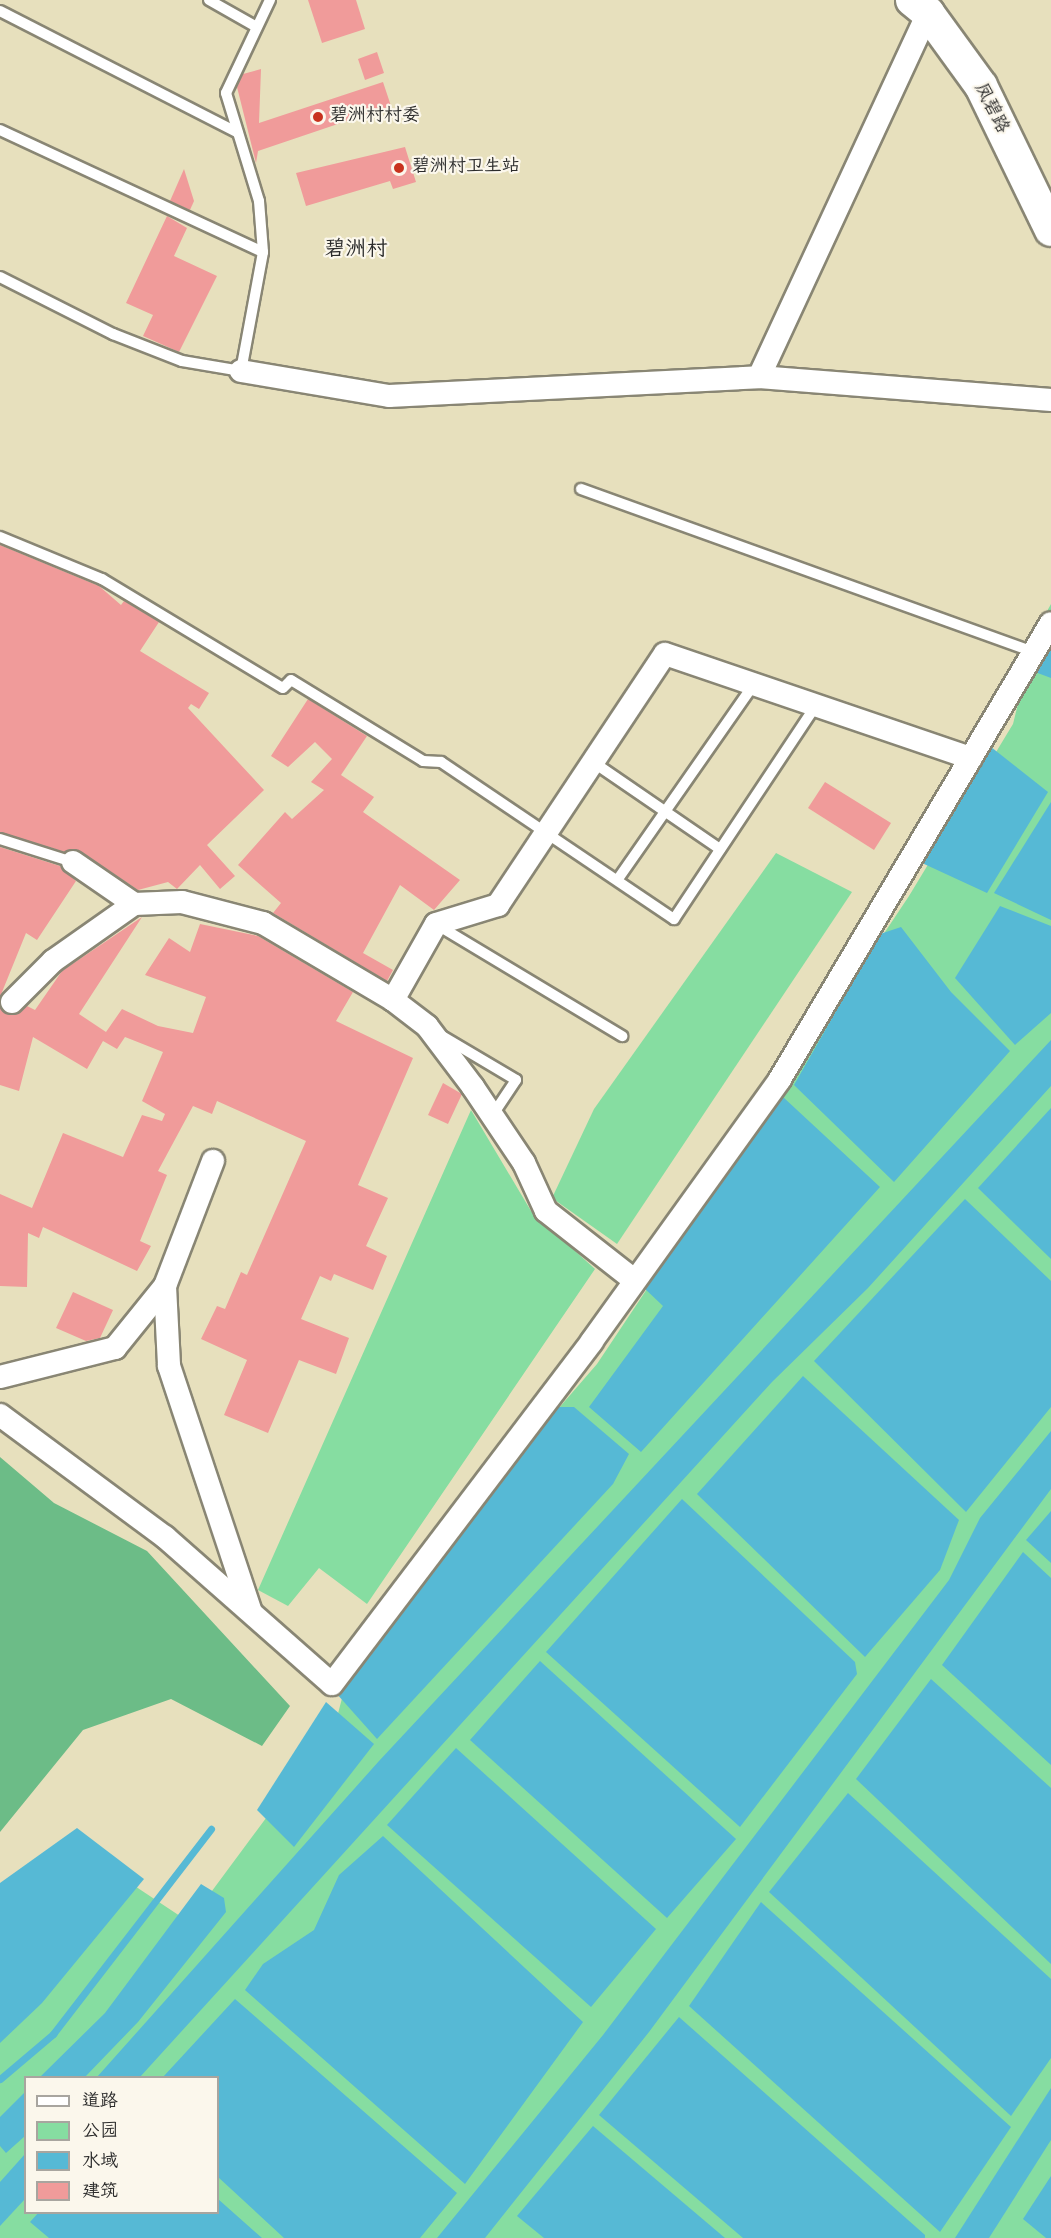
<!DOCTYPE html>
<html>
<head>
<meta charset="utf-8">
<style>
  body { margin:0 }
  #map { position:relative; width:1051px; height:2238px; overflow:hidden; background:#e7e0bd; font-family:Dekko,"LXGW WenKai TC",sans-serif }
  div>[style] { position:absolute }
  .green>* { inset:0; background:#86dda1 }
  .forest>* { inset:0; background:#6cbc87 }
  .water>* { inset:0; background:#56b9d5 }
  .stream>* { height:7px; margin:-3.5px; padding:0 3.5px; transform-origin:3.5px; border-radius:3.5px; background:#56b9d5 }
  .building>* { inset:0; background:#f09b9a }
  .roads { filter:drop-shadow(2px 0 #898674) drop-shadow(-2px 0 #898674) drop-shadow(0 2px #898674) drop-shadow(0 -2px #898674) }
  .lane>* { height:10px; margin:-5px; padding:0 5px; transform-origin:5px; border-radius:5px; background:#fff }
  .street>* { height:22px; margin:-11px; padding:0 11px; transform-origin:11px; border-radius:11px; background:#fff }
  .secondary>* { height:32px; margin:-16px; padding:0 16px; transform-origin:16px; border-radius:16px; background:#fff }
  .dots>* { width:16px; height:16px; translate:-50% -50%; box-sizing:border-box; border:3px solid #fbf7ec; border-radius:50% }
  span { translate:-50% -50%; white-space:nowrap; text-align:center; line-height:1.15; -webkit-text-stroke:4.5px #fbf7ec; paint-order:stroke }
  .street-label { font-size:18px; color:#2b2b2b }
  .poi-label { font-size:18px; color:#2b2b2b }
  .left { translate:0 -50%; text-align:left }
  .quarter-label { font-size:21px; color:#2b2b2b }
  .legend { position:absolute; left:24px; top:2076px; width:195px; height:138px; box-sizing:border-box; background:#fbf7ec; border:2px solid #a8a59f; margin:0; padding:8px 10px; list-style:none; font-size:18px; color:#2b2b2b }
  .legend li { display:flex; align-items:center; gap:12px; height:30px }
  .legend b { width:30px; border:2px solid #a8a59f }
</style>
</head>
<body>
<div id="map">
  <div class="green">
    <i style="clip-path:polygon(evenodd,1051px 604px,1051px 2238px,0 2238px,0 1900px,76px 1847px,189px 1922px,335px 1725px,357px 1641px,597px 1364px,909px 896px,1013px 724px,1036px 631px,1051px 604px,26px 2078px,218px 2078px,218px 2212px,26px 2212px,26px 2078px)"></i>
    <i style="clip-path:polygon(776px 853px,852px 892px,617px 1244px,552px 1198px,594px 1109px)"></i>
    <i style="clip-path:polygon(471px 1110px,531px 1211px,595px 1269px,367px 1604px,319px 1568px,288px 1606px,258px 1590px)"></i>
  </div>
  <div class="forest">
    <i style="clip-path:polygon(0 1457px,54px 1503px,147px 1551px,290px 1706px,262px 1746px,171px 1699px,83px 1730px,0 1832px)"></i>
  </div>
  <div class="water">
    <i style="clip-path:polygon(1051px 642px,1051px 678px,1035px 672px)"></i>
    <i style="clip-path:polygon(991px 747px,1048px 792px,987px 893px,922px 863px,985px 748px)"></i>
    <i style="clip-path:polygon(1051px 802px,1051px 920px,994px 893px)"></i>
    <i style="clip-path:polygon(1000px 906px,1051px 926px,1051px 1013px,1015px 1045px,955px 978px)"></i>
    <i style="clip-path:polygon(901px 927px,951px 992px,1010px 1051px,894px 1182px,794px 1085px,880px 934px)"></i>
    <i style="clip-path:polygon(1051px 1040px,1051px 1086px,868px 1288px,772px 1382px,140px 2077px,97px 2077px,379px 1761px)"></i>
    <i style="clip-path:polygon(783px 1097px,880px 1187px,641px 1452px,589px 1407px,663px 1306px,642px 1286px)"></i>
    <i style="clip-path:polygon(1051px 1108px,1051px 1259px,978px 1188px)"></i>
    <i style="clip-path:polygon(965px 1199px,1051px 1281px,1051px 1407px,966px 1512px,814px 1361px)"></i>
    <i style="clip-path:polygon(803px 1376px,959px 1520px,940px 1570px,865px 1657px,697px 1494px)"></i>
    <i style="clip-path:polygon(554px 1407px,574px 1407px,629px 1454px,613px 1484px,377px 1739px,336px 1693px)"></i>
    <i style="clip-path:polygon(1051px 1431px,1051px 1489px,649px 2032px,485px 2238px,437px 2238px,603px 2035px,949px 1580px,980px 1518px)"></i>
    <i style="clip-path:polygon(682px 1499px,855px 1662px,857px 1674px,740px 1827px,546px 1652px)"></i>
    <i style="clip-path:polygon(1051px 1511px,1051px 1563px,1026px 1540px)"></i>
    <i style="clip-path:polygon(1023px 1552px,1051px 1578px,1051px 1765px,942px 1665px)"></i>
    <i style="clip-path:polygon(540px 1661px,736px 1839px,667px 1918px,470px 1740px)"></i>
    <i style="clip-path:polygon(931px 1679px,1051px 1788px,1051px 1964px,856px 1779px)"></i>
    <i style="clip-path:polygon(326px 1702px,374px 1744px,294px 1847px,257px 1810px)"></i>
    <i style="clip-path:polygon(456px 1748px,656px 1929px,591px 2007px,387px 1825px)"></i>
    <i style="clip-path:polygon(848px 1793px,1051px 1979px,1051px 2058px,1011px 2116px,769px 1892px)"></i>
    <i style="clip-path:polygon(77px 1828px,144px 1879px,42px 2003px,0 2043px,0 1883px)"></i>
    <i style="clip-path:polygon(383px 1836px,583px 2022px,465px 2184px,245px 1990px,263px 1964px,314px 1930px,339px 1875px)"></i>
    <i style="clip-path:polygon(201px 1884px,224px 1898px,226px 1912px,138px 2022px,85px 2077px,40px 2077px,105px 2013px)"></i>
    <i style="clip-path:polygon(761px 1902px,1011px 2127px,940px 2232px,689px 2006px)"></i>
    <i style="clip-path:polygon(235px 1999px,457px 2193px,420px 2238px,284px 2238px,218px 2177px,218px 2078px,163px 2077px)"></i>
    <i style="clip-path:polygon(679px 2017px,925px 2235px,925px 2238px,743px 2238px,599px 2115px)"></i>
    <i style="clip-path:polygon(1051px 2088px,1051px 2140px,989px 2238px,955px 2238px)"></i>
    <i style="clip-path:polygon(25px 2092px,25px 2136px,6px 2153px,0 2146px,0 2117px)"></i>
    <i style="clip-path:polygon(593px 2126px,725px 2238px,544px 2238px,517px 2216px)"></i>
    <i style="clip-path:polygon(25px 2154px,25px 2199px,0 2226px,0 2182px)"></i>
    <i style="clip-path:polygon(1051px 2176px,1051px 2238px,1046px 2238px,1023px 2219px)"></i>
    <i style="clip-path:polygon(218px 2199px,262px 2238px,49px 2238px,30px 2222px,39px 2212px,218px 2212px)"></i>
  </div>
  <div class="stream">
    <i style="left:0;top:2079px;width:70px;rotate:-40.3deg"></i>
    <i style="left:53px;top:2034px;width:259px;rotate:-52.4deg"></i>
  </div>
  <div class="building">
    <i style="clip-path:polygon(308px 0,356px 0,365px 29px,322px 43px)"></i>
    <i style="clip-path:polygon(377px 52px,384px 73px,365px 80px,358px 59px)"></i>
    <i style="clip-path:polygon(261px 69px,259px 123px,383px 82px,391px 106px,258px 151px,256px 163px,237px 87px,243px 74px)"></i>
    <i style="clip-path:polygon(405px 147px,416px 182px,393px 189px,390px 181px,306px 206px,296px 173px)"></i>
    <i style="clip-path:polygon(184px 169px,194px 201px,190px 210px,170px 201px)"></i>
    <i style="clip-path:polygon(167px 216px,187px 228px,174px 256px,217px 276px,179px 352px,143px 336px,153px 315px,126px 303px)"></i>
    <i style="clip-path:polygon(0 545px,99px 586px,121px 605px,124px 601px,159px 622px,140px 651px,209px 693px,199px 709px,191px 704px,188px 708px,264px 790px,207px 845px,235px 876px,220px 889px,200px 865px,177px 889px,168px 882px,138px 890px,80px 851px,65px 852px,0 832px)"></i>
    <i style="clip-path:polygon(308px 699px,367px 736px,341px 775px,374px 797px,363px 812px,460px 880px,434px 910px,400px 885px,363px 953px,393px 970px,387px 981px,273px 913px,281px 903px,238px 865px,285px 812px,292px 819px,324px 790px,311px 782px,332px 759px,315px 742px,288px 767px,271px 756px)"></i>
    <i style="clip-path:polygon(825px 782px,891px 823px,874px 850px,808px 808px)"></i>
    <i style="clip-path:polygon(0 847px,60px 866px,76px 881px,37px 940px,26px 933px,0 997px)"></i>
    <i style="clip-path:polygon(142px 917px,79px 1014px,106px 1032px,122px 1009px,158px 1026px,193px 1033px,206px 997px,145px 975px,169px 938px,190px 952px,200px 924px,258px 936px,353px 992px,336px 1021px,413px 1058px,358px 1185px,388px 1198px,366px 1246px,387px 1256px,373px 1290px,334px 1274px,331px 1281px,320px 1276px,301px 1319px,349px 1338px,336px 1374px,299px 1360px,268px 1433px,224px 1415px,247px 1360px,201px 1339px,217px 1306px,225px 1309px,241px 1272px,247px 1275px,306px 1141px,217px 1101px,212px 1114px,193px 1106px,158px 1171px,167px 1175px,140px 1241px,151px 1246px,137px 1271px,43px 1227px,39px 1238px,28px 1233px,27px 1287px,0 1286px,0 1194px,32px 1208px,63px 1133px,123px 1157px,142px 1115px,162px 1121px,165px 1114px,142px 1101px,163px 1052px,125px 1037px,117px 1049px,103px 1041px,87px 1069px,33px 1037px,19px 1091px,0 1085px,0 1007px,9px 1015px,27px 1006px,35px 1010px,62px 971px)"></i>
    <i style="clip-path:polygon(443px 1083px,462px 1094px,448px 1124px,428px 1115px)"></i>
    <i style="clip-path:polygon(73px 1292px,113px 1310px,100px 1338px,86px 1341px,56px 1328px)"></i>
  </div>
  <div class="roads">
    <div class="lane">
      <i style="left:209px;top:0;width:53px;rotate:29.5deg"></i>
      <i style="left:0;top:11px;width:267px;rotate:27.1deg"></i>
      <i style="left:0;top:130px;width:290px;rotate:24.9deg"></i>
      <i style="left:0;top:277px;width:127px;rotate:26.8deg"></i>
      <i style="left:113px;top:334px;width:74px;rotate:21.4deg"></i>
      <i style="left:182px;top:361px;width:60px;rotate:9.6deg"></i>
      <i style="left:241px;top:371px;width:121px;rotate:-79.5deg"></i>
      <i style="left:263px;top:252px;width:51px;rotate:-94.5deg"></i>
      <i style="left:259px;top:201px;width:113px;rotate:-107deg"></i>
      <i style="left:226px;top:93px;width:103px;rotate:-64.7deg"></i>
      <i style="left:581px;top:489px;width:481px;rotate:19.8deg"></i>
      <i style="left:0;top:537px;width:110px;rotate:22.4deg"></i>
      <i style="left:102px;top:579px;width:211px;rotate:31.1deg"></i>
      <i style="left:283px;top:688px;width:11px;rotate:-45deg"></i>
      <i style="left:291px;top:680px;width:155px;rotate:31.5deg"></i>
      <i style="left:423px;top:761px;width:18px;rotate:3deg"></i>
      <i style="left:441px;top:762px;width:281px;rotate:34deg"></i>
      <i style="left:674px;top:919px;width:257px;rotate:-56.4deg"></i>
      <i style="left:593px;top:762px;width:154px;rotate:34.4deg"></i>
      <i style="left:0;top:839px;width:77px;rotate:17.5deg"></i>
      <i style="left:618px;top:879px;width:238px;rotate:-55.1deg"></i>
      <i style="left:439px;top:926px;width:214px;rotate:31deg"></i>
      <i style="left:442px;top:1036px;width:86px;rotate:30.7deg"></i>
      <i style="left:516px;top:1080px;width:43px;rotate:123.7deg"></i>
    </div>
    <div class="street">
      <i style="left:241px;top:371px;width:150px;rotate:9.6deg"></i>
      <i style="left:389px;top:396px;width:370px;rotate:-2.9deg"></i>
      <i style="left:759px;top:377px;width:293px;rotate:4.5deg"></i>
      <i style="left:759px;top:377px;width:401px;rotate:-65.1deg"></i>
      <i style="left:73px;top:862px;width:74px;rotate:34.5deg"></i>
      <i style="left:12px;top:1002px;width:58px;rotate:-45deg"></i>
      <i style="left:53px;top:961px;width:99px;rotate:-35.1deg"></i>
      <i style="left:134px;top:904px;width:48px;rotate:-2.4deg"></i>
      <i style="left:182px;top:902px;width:84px;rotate:14.5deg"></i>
      <i style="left:263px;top:923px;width:151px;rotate:30.6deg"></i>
      <i style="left:634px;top:1280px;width:112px;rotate:-141.9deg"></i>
      <i style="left:546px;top:1211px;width:53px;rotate:-114.6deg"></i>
      <i style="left:524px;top:1163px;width:92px;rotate:-123.9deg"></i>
      <i style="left:473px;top:1087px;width:76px;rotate:-127deg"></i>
      <i style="left:427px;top:1026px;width:43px;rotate:-142.6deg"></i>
      <i style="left:393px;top:1000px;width:87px;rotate:-60.5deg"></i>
      <i style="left:436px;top:924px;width:65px;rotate:-17deg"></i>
      <i style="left:498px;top:905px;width:301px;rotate:-56.4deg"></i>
      <i style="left:665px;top:654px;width:323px;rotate:18.8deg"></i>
      <i style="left:165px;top:1286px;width:134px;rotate:-69deg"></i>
      <i style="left:0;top:1377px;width:119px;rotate:-14.2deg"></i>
      <i style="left:115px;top:1348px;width:80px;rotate:-51.1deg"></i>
      <i style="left:165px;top:1286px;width:80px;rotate:87.1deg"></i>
      <i style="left:169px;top:1366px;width:257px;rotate:71.6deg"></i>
      <i style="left:0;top:1415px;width:205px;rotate:36.5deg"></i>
      <i style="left:165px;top:1537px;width:222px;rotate:41.4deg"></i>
      <i style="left:332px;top:1684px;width:430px;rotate:-52.8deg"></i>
      <i style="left:592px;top:1341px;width:322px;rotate:-54.3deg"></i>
      <i style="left:780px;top:1079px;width:530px;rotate:-59.28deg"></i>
    </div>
    <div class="secondary">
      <i style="left:912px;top:0;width:21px;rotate:39deg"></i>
      <i style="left:928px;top:13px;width:90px;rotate:54deg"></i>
      <i style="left:981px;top:86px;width:160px;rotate:64.1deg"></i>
    </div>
  </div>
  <div class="dots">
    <i style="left:318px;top:117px;background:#c8321e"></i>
    <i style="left:399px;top:168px;background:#c8321e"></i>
  </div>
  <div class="street-label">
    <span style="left:990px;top:109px;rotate:63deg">凤碧路</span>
  </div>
  <div class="poi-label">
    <span class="left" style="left:330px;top:117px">碧洲村村委</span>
    <span class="left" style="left:412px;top:168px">碧洲村卫生站</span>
  </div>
  <div class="quarter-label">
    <span style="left:356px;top:251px">碧洲村</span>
  </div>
  <ul class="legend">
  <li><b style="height:8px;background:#fff"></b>道路</li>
  <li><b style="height:16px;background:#86dda1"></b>公园</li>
  <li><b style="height:16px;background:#56b9d5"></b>水域</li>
  <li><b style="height:16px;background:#f09b9a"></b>建筑</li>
  </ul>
</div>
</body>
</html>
